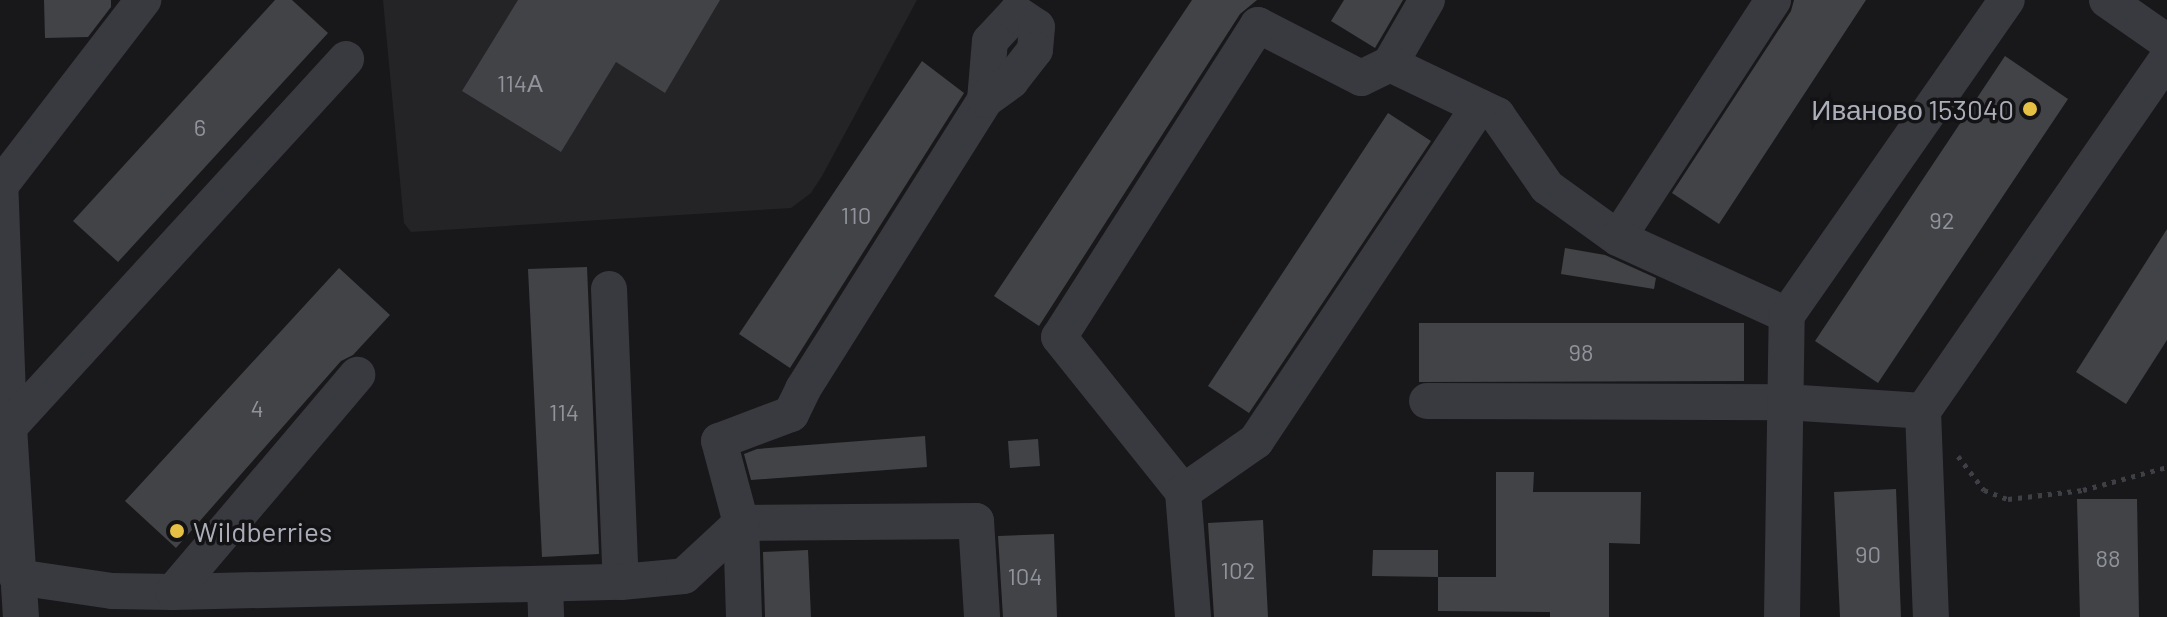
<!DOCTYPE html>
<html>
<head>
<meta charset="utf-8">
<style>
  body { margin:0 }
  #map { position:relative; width:2167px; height:617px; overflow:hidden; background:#18181a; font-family:Barlow,sans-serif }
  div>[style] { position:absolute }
  .built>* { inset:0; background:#242427 }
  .building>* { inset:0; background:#424347 }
  .path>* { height:5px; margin-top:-2.5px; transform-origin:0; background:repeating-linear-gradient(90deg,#3f4046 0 4px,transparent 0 10px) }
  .minor>* { height:36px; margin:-18px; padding:0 18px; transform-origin:18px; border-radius:18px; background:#393a3f }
  .dots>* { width:22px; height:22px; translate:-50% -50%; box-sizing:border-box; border:4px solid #131315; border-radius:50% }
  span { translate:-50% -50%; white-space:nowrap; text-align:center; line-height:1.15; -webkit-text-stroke:7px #131315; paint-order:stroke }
  .number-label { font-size:24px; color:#91939c }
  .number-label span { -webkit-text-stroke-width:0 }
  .poi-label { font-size:28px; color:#abaeb9 }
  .right { translate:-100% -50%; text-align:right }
  .left { translate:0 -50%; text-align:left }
</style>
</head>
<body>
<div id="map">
  <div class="built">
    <i style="clip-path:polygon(383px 0,917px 0,822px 176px,811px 193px,791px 208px,411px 232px,404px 223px)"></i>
  </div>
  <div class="building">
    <i style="clip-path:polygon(44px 0,111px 0,111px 7px,88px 37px,45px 38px)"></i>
    <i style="clip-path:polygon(275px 0,292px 0,328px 33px,118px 262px,73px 221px)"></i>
    <i style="clip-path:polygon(518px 0,720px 0,665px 93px,616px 62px,561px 152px,462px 91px)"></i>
    <i style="clip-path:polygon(1192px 0,1257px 0,1240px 14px,1039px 326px,994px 296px)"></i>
    <i style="clip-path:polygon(1344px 0,1403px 0,1375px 48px,1331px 21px)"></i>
    <i style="clip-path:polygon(1794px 0,1866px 0,1719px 224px,1672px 193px,1791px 11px)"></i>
    <i style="clip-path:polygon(2005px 56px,2068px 99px,1878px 383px,1815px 341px)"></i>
    <i style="clip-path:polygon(922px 61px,964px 93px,790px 368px,739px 334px)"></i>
    <i style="clip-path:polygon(1388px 113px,1431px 141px,1249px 413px,1208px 386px)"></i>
    <i style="clip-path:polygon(2167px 229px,2167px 340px,2126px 404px,2076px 372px)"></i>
    <i style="clip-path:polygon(1565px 248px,1605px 255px,1656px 278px,1654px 289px,1561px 274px)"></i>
    <i style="clip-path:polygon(587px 267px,599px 554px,542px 557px,528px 269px)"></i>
    <i style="clip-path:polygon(339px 268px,390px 315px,353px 355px,341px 361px,176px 548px,125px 501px)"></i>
    <i style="clip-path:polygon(1419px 323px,1744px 323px,1744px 381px,1419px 382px)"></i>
    <i style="clip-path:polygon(925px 436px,927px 467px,751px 480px,744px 454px,757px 449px)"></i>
    <i style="clip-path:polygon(1038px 439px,1040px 466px,1010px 468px,1008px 441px)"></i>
    <i style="clip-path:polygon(1496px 472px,1534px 472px,1533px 492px,1641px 492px,1640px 544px,1609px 543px,1609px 617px,1550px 617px,1550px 612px,1438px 611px,1438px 577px,1496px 577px)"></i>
    <i style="clip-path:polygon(1896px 489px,1901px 617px,1840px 617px,1834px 492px)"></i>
    <i style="clip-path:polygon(2077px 499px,2137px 499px,2139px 617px,2080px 617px)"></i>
    <i style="clip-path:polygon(1263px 520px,1268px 617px,1214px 617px,1208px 523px)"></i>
    <i style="clip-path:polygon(1054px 534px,1057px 617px,1003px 617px,998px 536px)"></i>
    <i style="clip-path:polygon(808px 550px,811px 617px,765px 617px,763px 552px)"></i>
    <i style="clip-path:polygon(1373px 550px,1438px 550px,1438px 577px,1372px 576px)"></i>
  </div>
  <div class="path">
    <i style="left:1958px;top:456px;width:43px;rotate:52.6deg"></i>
    <i style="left:1984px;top:490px;width:26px;rotate:21deg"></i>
    <i style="left:2008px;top:499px;width:76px;rotate:-6.8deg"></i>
    <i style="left:2083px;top:490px;width:87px;rotate:-15.3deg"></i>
  </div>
  <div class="minor">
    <i style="left:1427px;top:0;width:74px;rotate:120deg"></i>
    <i style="left:1390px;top:64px;width:119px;rotate:25.5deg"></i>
    <i style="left:1497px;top:115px;width:88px;rotate:55.2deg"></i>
    <i style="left:1547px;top:187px;width:87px;rotate:35.7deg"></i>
    <i style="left:1618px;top:238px;width:284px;rotate:-56.9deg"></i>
    <i style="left:2107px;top:0;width:73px;rotate:35deg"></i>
    <i style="left:1390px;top:64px;width:32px;rotate:154deg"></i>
    <i style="left:1361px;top:78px;width:116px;rotate:-152.8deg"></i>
    <i style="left:1258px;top:25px;width:370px;rotate:122.5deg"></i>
    <i style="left:1059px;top:337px;width:198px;rotate:51.3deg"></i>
    <i style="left:1183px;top:492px;width:89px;rotate:-34.9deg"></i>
    <i style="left:1256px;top:441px;width:402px;rotate:-56.3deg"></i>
    <i style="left:0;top:178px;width:249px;rotate:87.9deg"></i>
    <i style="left:9px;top:427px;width:190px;rotate:86.4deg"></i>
    <i style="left:0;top:186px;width:235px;rotate:-52.4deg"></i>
    <i style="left:1618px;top:238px;width:186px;rotate:24.5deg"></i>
    <i style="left:609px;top:289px;width:293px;rotate:87.7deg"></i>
    <i style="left:1427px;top:401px;width:358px;rotate:0.2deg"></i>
    <i style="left:1785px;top:402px;width:138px;rotate:3.7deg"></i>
    <i style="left:1923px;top:411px;width:428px;rotate:-55.3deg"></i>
    <i style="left:1923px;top:411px;width:206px;rotate:87.8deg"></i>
    <i style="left:9px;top:427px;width:499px;rotate:-47.5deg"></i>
    <i style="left:1183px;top:492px;width:125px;rotate:85.4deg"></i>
    <i style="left:17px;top:577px;width:96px;rotate:8.4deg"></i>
    <i style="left:112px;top:591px;width:61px;rotate:0.9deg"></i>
    <i style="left:173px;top:592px;width:448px;rotate:-1.3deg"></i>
    <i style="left:621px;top:582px;width:63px;rotate:-5.4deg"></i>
    <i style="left:684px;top:576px;width:78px;rotate:-42.9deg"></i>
    <i style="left:741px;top:523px;width:235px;rotate:-0.5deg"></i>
    <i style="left:976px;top:521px;width:96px;rotate:86.4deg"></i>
    <i style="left:545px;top:585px;width:32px;rotate:88deg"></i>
    <i style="left:173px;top:592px;width:285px;rotate:-49.7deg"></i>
    <i style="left:744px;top:617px;width:94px;rotate:-91.8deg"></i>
    <i style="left:741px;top:523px;width:85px;rotate:-105deg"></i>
    <i style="left:719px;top:441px;width:77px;rotate:-20.6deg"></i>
    <i style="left:791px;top:414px;width:28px;rotate:-64deg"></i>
    <i style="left:803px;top:389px;width:342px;rotate:-57.8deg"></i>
    <i style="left:985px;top:100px;width:59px;rotate:-85.2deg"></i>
    <i style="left:990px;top:41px;width:38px;rotate:-47deg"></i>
    <i style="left:1016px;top:13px;width:25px;rotate:34deg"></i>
    <i style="left:1037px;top:27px;width:23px;rotate:95deg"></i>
    <i style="left:1035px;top:50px;width:39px;rotate:128deg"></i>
    <i style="left:1011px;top:81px;width:32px;rotate:144deg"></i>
    <i style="left:1782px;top:617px;width:302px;rotate:-89.1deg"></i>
    <i style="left:1787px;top:315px;width:384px;rotate:-55.1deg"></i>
  </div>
  <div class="dots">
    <i style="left:2030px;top:109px;background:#e6c044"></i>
    <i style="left:177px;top:531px;background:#e6c044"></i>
  </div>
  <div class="number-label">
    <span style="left:520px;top:83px">114А</span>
    <span style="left:200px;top:127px">6</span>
    <span style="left:856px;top:215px">110</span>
    <span style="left:1942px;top:220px">92</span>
    <span style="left:1581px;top:352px">98</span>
    <span style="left:257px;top:408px">4</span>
    <span style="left:564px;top:412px">114</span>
    <span style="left:1868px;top:554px">90</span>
    <span style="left:2108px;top:558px">88</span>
    <span style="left:1238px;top:570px">102</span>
    <span style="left:1025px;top:576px">104</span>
  </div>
  <div class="poi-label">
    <span class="right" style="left:2014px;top:109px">Иваново 153040</span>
    <span class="left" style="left:193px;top:531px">Wildberries</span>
  </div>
</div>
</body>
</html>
